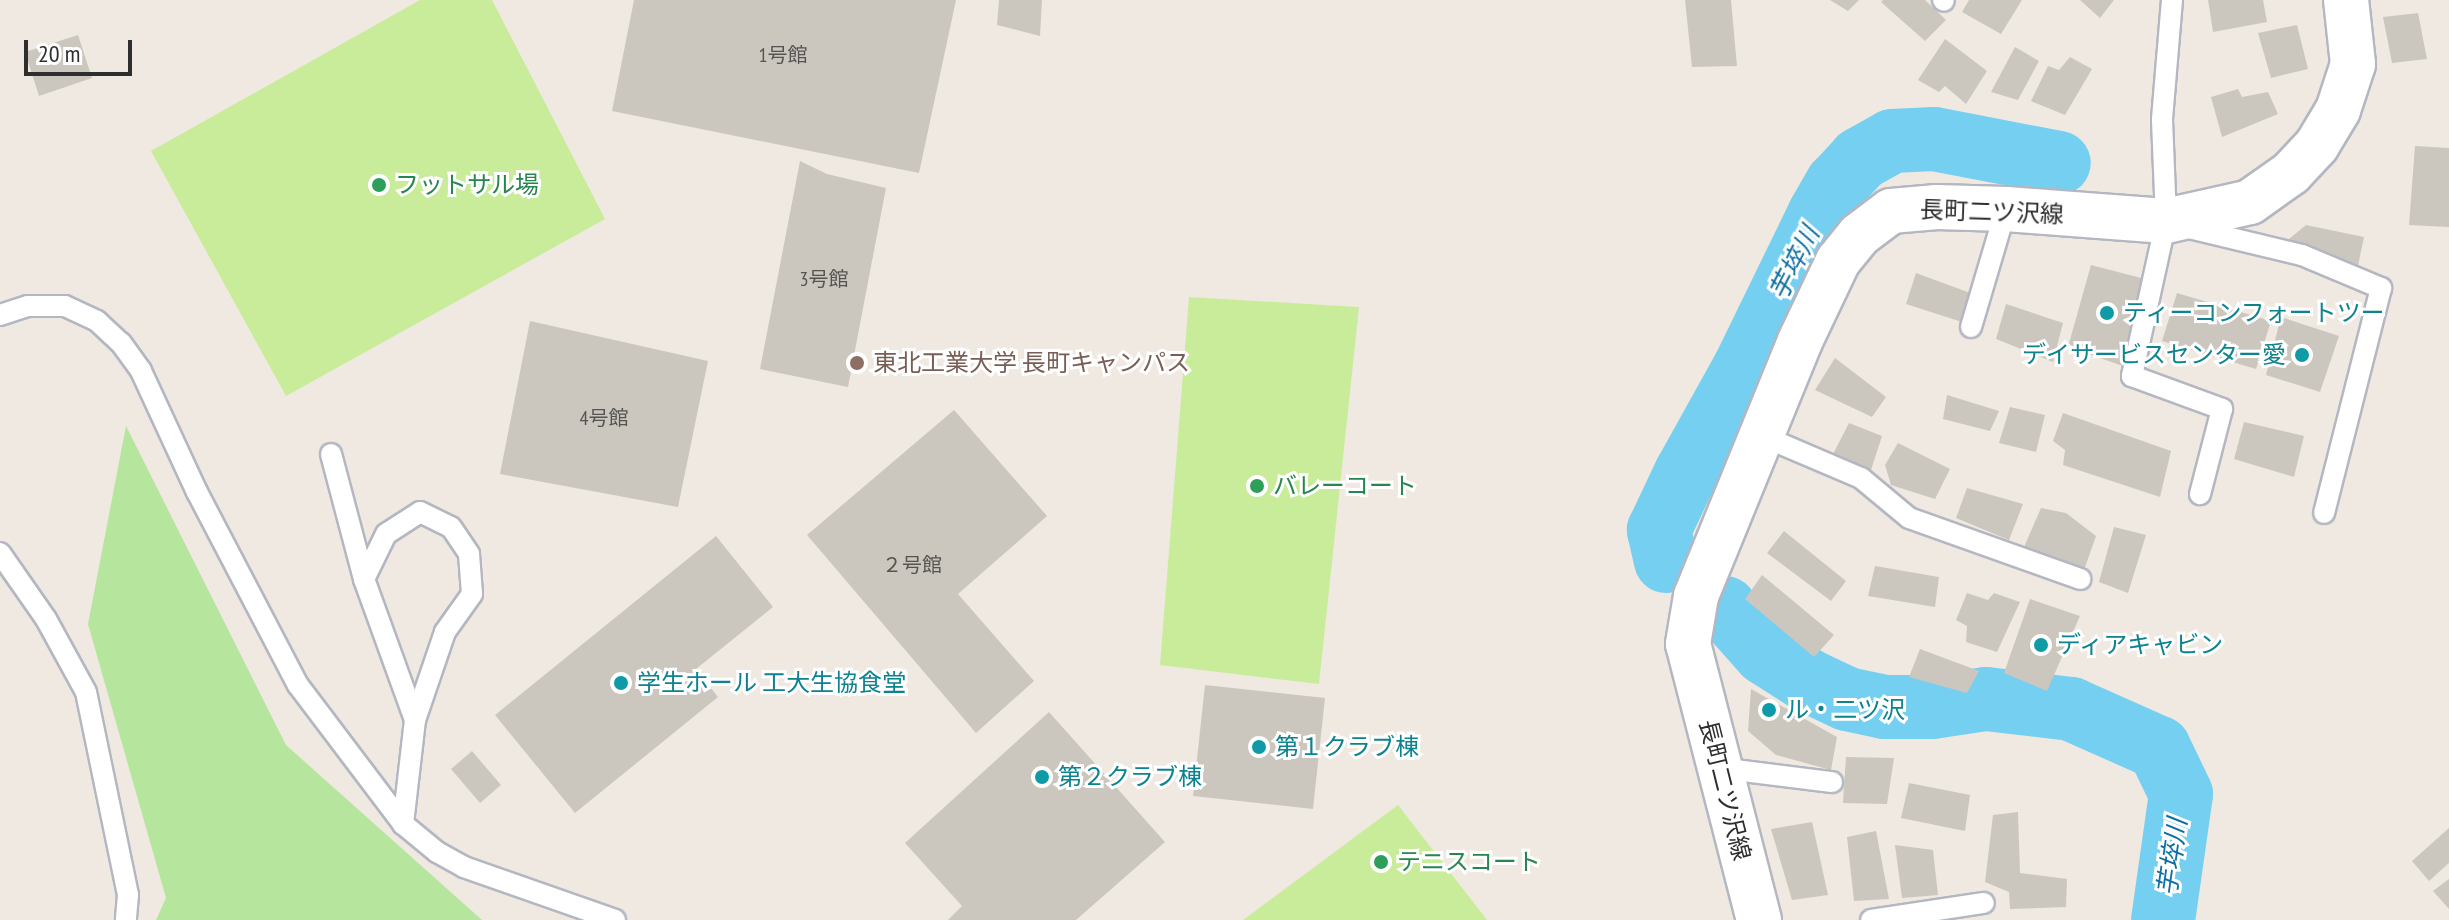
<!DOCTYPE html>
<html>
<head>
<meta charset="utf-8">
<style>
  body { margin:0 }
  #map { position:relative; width:2449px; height:920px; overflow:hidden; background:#efe9e1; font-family:"PT Sans Narrow","Noto Sans JP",sans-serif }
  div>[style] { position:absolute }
  .green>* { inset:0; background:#b6e59e }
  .pitch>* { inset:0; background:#c9ec9a }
  .river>* { height:64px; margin:-32px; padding:0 32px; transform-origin:32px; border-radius:32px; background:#75cff0 }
  .building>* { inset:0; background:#cbc7bf }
  .roads { filter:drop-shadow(2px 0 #b4b7c1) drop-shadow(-2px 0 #b4b7c1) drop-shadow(0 2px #b4b7c1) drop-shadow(0 -2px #b4b7c1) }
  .lane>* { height:20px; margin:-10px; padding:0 10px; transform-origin:10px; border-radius:10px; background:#fff }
  .secondary>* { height:44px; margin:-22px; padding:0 22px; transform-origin:22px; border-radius:22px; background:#fff }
  .dots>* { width:22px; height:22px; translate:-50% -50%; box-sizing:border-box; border:4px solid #fff; border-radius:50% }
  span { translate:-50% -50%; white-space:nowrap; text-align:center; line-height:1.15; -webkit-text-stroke:6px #fff; paint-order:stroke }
  .number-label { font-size:20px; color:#555452 }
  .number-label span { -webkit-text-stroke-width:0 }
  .leisure-label { font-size:24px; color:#27864d }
  .left { translate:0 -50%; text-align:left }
  .street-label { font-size:24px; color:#2e2e2e }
  .culture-label { font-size:24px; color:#0d838f }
  .right { translate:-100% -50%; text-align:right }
  .education-label { font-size:24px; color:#785e54 }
  .water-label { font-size:26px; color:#0d6fa3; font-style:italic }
  .scale { position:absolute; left:24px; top:40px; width:108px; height:36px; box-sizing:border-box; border:4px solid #2e2e2e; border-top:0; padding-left:10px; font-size:24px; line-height:28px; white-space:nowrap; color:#2e2e2e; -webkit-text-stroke:6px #fff; paint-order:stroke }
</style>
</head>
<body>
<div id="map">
  <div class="green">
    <i style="clip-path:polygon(126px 426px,286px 745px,482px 920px,156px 920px,166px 898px,88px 624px)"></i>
  </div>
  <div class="pitch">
    <i style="clip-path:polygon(420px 0,492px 0,605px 219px,286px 396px,151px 151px)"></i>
    <i style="clip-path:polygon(1189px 297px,1359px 307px,1319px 684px,1160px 665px)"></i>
    <i style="clip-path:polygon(1398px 805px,1487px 920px,1242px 920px,1243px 920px)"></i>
  </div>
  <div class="river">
    <i style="left:1666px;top:561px;width:32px;rotate:-103deg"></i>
    <i style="left:1659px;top:530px;width:63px;rotate:-64.7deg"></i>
    <i style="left:1686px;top:473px;width:119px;rotate:-60.9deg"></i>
    <i style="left:1744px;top:369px;width:174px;rotate:-64deg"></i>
    <i style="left:1820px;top:213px;width:34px;rotate:-60deg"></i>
    <i style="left:1837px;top:184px;width:34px;rotate:-47deg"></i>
    <i style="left:1860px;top:159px;width:37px;rotate:-29deg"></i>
    <i style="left:1892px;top:141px;width:42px;rotate:-2.7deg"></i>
    <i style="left:1934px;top:139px;width:127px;rotate:10.9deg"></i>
    <i style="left:1725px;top:608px;width:60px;rotate:48.4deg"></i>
    <i style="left:1765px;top:653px;width:52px;rotate:32.5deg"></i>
    <i style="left:1809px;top:681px;width:42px;rotate:25.3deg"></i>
    <i style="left:1847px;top:699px;width:38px;rotate:12deg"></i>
    <i style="left:1884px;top:707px;width:48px"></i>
    <i style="left:1932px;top:707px;width:55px;rotate:-8.4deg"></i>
    <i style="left:1986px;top:699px;width:86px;rotate:6.7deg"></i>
    <i style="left:2071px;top:709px;width:96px;rotate:23.9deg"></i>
    <i style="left:2159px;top:748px;width:51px;rotate:64.4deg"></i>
    <i style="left:2181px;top:794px;width:127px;rotate:98.1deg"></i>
  </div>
  <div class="building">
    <i style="clip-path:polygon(634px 0,956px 0,919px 173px,612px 111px)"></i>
    <i style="clip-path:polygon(999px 0,1042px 0,1040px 36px,997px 25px)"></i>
    <i style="clip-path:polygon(1685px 0,1731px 0,1737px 66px,1692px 67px)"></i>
    <i style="clip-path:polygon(1830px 0,1859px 0,1848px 11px)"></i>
    <i style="clip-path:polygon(1883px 0,1925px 0,1946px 20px,1925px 41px,1881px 2px)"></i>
    <i style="clip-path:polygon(1969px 0,2022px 0,2001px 34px,1962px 12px)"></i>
    <i style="clip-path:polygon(2080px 0,2114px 0,2100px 18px)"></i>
    <i style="clip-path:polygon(2208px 0,2263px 0,2267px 22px,2213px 32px)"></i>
    <i style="clip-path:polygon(2418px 13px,2427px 59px,2392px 63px,2383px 17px)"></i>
    <i style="clip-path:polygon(2297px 25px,2308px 69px,2271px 78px,2258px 33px)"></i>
    <i style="clip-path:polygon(78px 35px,92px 78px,39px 96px,25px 52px)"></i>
    <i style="clip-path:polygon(1945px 39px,1987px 71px,1966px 104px,1945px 86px,1939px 92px,1918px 80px)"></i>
    <i style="clip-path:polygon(2015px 47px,2039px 61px,2018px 100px,1991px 92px)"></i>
    <i style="clip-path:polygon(2070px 57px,2092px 69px,2065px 115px,2031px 101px,2048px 66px,2059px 70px)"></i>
    <i style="clip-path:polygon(2238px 89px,2242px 97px,2268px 92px,2278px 114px,2222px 137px,2211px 97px)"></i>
    <i style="clip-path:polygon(2415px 146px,2449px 148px,2449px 227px,2409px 225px)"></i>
    <i style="clip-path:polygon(800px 161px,827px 174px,886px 188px,848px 387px,760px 369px)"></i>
    <i style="clip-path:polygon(2306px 225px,2364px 237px,2358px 266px,2283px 244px)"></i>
    <i style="clip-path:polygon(2091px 265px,2145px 279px,2123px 366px,2068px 347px)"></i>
    <i style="clip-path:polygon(1916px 273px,1973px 294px,1965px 323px,1906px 304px)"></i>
    <i style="clip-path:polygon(2177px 293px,2271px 321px,2256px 369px,2162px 341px)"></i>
    <i style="clip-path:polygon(2006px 304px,2063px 323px,2053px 362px,1996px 339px)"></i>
    <i style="clip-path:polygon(2281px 317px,2339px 336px,2320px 392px,2266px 375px)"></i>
    <i style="clip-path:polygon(530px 321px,708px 361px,678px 507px,500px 474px)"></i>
    <i style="clip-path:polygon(1835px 358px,1886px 397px,1872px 417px,1815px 390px)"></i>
    <i style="clip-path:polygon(1947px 395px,1999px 411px,1990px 431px,1943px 419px)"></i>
    <i style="clip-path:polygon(2010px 407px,2045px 415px,2036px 452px,1999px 443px)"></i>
    <i style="clip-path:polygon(954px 410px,1047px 516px,958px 594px,1034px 681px,976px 733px,807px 535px)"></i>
    <i style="clip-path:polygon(2063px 413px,2171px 451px,2160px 497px,2063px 465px,2065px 450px,2053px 441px)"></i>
    <i style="clip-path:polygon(2244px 422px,2304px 436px,2294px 477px,2234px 459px)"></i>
    <i style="clip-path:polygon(1849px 423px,1882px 436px,1871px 470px,1832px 456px)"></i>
    <i style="clip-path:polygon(1898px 443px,1950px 469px,1935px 499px,1891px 485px,1885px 465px)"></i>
    <i style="clip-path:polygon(1967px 488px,2023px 504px,2009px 540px,1956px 518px)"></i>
    <i style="clip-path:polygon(2041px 508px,2066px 513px,2096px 536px,2084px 570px,2024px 547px)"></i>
    <i style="clip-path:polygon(2114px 527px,2146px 535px,2128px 593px,2099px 582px)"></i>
    <i style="clip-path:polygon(1784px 531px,1846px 581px,1831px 601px,1767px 553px)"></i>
    <i style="clip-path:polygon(716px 536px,773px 607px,696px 669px,718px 697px,575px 813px,495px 715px)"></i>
    <i style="clip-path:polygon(1875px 566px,1939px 577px,1935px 607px,1868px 596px)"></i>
    <i style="clip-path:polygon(1762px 575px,1834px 635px,1814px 657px,1745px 599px)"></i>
    <i style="clip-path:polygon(1967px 593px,1988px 600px,1994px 593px,2020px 602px,1997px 652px,1966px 642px,1967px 626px,1956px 620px)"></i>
    <i style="clip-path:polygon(2030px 599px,2080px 616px,2047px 691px,2004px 673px)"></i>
    <i style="clip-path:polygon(1920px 649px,1979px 671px,1967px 693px,1909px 677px)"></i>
    <i style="clip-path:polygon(1205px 685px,1325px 698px,1313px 809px,1193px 796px)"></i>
    <i style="clip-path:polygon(1751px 689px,1837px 737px,1831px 770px,1776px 755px,1748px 731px)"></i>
    <i style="clip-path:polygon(1049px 712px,1165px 842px,1076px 920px,948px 920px,962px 906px,905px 843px)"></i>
    <i style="clip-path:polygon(472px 751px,501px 785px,480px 803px,451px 769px)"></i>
    <i style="clip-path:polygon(1846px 757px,1894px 758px,1887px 804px,1843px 803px)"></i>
    <i style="clip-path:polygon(1909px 783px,1970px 795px,1965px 831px,1901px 818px)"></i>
    <i style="clip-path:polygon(2018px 812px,2020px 873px,2067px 879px,2066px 907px,2010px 909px,2009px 892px,1985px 882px,1993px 815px)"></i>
    <i style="clip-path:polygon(1812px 822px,1828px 895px,1792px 900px,1771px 829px)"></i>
    <i style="clip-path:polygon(2449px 828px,2449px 863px,2429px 881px,2412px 861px)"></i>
    <i style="clip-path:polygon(1876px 831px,1889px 899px,1854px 901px,1847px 837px)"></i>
    <i style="clip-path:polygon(1895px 845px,1933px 850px,1938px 895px,1902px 898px)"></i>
    <i style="clip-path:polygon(2449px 879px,2449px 909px,2433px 891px)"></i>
  </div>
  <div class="roads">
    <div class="lane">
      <i style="left:1943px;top:0;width:1px;rotate:45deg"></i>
      <i style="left:2172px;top:0;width:120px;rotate:94.8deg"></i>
      <i style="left:2162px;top:120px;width:101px;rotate:87.7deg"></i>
      <i style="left:2166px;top:221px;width:159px;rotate:102.4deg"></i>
      <i style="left:2132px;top:376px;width:96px;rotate:20.1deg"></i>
      <i style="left:2222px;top:409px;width:88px;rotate:104.5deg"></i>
      <i style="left:2185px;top:227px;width:120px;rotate:13.5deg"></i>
      <i style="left:2302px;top:255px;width:86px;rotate:22.7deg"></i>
      <i style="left:2381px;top:288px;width:232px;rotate:104.2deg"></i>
      <i style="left:0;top:315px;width:29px;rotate:-18deg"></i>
      <i style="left:28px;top:306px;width:37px"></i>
      <i style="left:65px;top:306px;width:35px;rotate:25deg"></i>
      <i style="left:97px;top:321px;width:33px;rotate:43deg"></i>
      <i style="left:121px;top:343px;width:34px;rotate:54deg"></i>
      <i style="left:141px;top:371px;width:133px;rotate:65.2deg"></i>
      <i style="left:197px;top:492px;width:218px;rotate:62.4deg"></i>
      <i style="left:298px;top:685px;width:174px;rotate:52.9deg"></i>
      <i style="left:403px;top:824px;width:44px;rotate:39.5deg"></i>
      <i style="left:437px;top:852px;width:31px;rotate:29deg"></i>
      <i style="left:464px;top:867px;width:160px;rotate:19.3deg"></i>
      <i style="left:1971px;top:327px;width:123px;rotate:-73.5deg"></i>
      <i style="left:1760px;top:435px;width:110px;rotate:23.1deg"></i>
      <i style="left:1861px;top:478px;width:62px;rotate:39.8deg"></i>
      <i style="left:1909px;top:518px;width:182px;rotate:19.6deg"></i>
      <i style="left:331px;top:454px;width:129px;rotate:75.2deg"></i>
      <i style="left:364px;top:579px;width:150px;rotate:70.1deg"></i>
      <i style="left:0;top:553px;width:80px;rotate:55.1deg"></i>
      <i style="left:46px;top:619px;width:83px;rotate:61.3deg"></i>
      <i style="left:86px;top:692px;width:207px;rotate:78.3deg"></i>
      <i style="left:128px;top:895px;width:25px;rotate:95deg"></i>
      <i style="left:364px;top:579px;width:50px;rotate:-63.9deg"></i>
      <i style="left:386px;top:534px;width:40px;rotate:-32.9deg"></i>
      <i style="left:420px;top:512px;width:34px;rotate:26deg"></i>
      <i style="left:451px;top:527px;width:32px;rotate:56deg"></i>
      <i style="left:469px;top:554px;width:40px;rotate:85.7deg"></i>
      <i style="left:472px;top:594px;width:47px;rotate:125.4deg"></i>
      <i style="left:445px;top:632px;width:93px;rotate:108.8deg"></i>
      <i style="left:415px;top:720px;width:105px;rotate:96.6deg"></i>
      <i style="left:1719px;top:768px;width:114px;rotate:7.1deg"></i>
      <i style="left:1871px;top:920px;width:114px;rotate:-8.6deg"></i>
    </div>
    <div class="secondary">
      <i style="left:1759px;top:920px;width:285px;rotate:-104.4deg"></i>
      <i style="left:1688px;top:644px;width:49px;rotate:-80.5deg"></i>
      <i style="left:1696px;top:596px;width:275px;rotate:-67.8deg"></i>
      <i style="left:1800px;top:341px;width:89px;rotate:-64.6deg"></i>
      <i style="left:1838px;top:261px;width:33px;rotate:-51deg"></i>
      <i style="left:1859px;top:235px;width:40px;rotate:-37deg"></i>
      <i style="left:1891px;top:211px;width:46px;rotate:-5deg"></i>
      <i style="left:1937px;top:207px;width:69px;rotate:1.7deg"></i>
      <i style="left:2006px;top:209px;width:160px;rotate:4.3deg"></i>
      <i style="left:2166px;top:221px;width:86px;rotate:-12.7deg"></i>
      <i style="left:2250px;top:202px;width:50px;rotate:-35.3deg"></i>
      <i style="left:2291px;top:173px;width:38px;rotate:-47deg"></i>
      <i style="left:2317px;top:145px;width:41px;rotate:-59deg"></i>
      <i style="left:2338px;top:110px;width:48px;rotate:-71.9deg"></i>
      <i style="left:2353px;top:64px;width:64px;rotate:-96.2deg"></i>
    </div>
  </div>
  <div class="dots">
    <i style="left:379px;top:185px;background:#2e9e5b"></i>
    <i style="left:2107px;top:313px;background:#0f9aa8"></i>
    <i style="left:2302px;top:355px;background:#0f9aa8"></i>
    <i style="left:857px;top:363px;background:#8d6e63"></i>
    <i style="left:1257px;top:486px;background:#2e9e5b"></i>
    <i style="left:2041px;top:645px;background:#0f9aa8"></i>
    <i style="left:621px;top:683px;background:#0f9aa8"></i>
    <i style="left:1769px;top:710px;background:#0f9aa8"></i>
    <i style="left:1259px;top:747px;background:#0f9aa8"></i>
    <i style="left:1042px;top:777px;background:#0f9aa8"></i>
    <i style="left:1381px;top:862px;background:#2e9e5b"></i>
  </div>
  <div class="number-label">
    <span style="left:783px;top:55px">1号館</span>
    <span style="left:824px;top:279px">3号館</span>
    <span style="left:604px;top:418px">4号館</span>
    <span style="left:912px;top:565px">２号館</span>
  </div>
  <div class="leisure-label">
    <span class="left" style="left:395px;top:185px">フットサル場</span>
    <span class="left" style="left:1273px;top:486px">バレーコート</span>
    <span class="left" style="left:1397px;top:862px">テニスコート</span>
  </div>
  <div class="street-label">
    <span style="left:1992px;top:212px;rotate:2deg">長町二ツ沢線</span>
    <span style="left:1725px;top:790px;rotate:76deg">長町二ツ沢線</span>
  </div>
  <div class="culture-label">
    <span class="left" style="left:2123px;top:313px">ティーコンフォートツー</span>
    <span class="right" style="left:2286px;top:355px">デイサービスセンター愛</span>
    <span class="left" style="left:2057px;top:645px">ディアキャビン</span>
    <span class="left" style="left:637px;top:683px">学生ホール 工大生協食堂</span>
    <span class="left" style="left:1785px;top:710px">ル・二ツ沢</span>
    <span class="left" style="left:1275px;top:747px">第１クラブ棟</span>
    <span class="left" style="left:1058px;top:777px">第２クラブ棟</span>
  </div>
  <div class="education-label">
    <span class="left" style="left:873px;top:363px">東北工業大学 長町キャンパス</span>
  </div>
  <div class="water-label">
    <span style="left:1794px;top:263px;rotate:-63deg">芋埣川</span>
    <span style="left:2172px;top:857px;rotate:-82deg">芋埣川</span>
  </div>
  <div class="scale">20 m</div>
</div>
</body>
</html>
